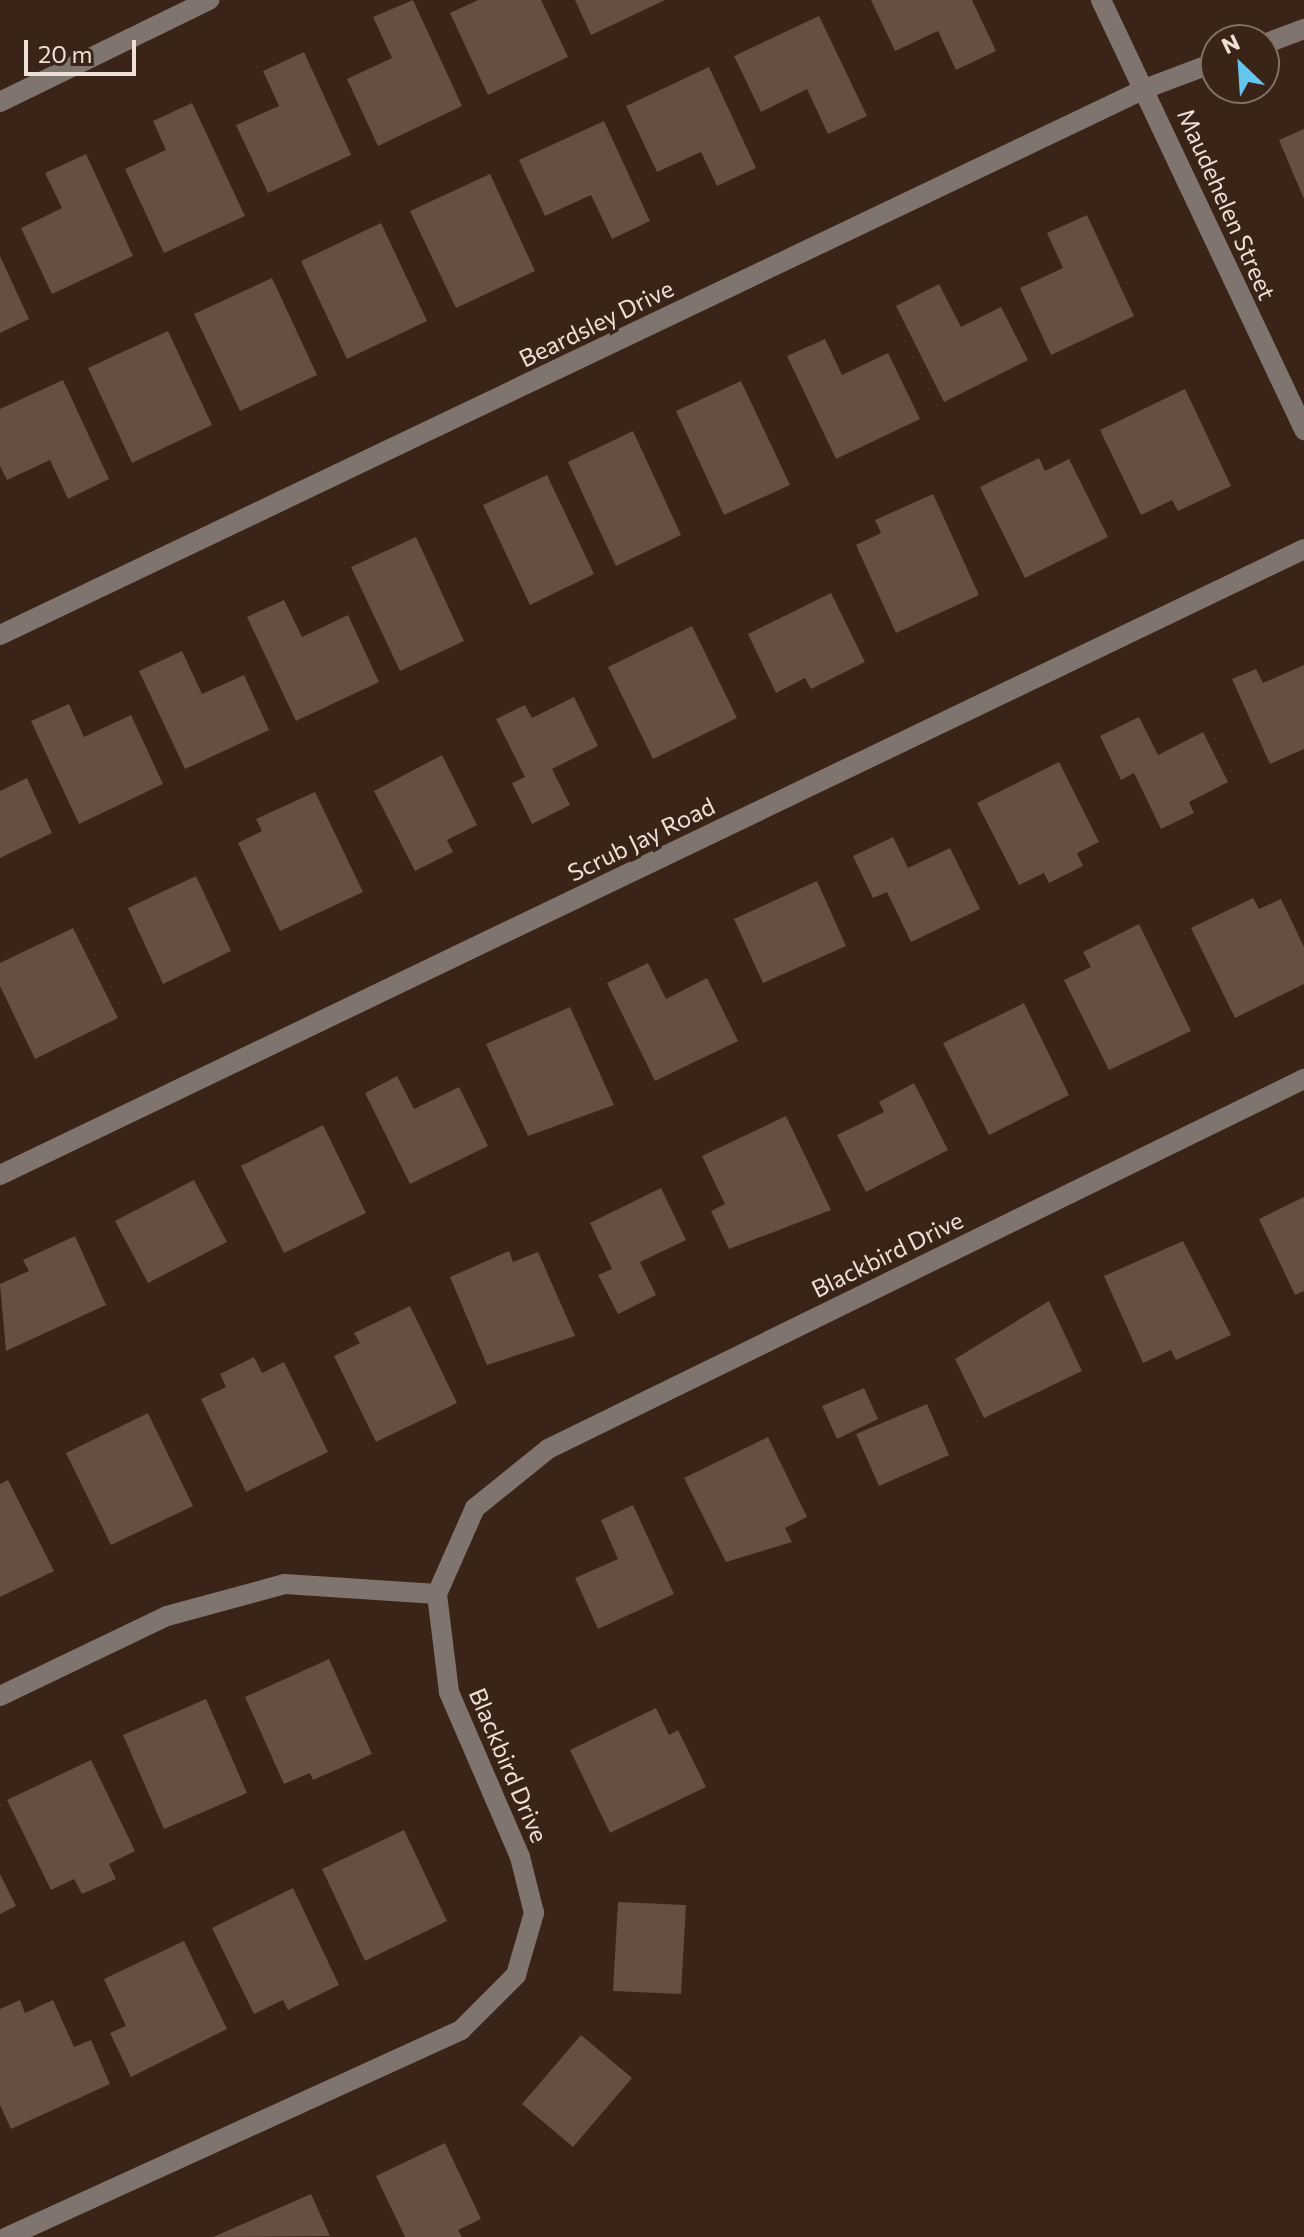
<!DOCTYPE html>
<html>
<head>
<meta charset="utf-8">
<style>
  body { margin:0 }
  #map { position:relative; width:1304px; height:2237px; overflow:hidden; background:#392417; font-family:Commissioner,sans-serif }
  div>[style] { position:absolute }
  .building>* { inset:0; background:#664e40 }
  .minor>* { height:20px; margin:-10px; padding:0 10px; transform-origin:10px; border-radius:10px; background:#80756e }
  span { translate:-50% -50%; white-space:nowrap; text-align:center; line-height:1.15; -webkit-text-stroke:7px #392417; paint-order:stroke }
  .street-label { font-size:24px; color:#eee0d7 }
  .north { position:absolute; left:1200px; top:24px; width:80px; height:80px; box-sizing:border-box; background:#392417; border:2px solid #816f64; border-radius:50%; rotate:335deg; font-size:22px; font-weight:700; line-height:32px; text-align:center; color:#eee0d7 }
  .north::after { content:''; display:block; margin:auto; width:28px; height:36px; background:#64c5ee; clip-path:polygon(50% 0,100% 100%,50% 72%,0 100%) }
  .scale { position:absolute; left:24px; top:40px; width:112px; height:36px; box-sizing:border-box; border:4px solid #eee0d7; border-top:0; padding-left:10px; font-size:24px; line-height:28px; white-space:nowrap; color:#eee0d7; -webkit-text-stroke:6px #392417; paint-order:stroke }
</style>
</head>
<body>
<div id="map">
  <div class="building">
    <i style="clip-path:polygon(413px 0,462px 106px,378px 146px,347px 79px,392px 58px,373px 17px)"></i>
    <i style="clip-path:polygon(478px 0,541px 0,568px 57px,488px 95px,450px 13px)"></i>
    <i style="clip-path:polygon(575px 0,665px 0,591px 35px)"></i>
    <i style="clip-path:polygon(871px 0,972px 0,996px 51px,956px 70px,938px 31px,895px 51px)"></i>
    <i style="clip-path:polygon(819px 16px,867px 116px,828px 134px,807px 89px,761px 112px,734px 56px)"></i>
    <i style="clip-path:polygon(304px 52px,351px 155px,268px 193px,236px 125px,279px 106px,263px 71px)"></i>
    <i style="clip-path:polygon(709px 67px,756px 168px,717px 186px,701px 152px,657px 172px,626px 106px)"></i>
    <i style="clip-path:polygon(192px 103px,245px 216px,164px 253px,125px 169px,166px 150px,153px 121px)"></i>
    <i style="clip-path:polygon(604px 121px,650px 221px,612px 239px,591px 195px,545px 216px,519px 160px)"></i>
    <i style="clip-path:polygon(1304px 129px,1304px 199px,1279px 140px)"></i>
    <i style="clip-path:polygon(86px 154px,133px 256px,52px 294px,21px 228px,62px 208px,45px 173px)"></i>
    <i style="clip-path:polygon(490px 174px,535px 271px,456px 308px,410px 211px)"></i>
    <i style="clip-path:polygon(1087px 215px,1134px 316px,1051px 355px,1020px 288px,1063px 268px,1047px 233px)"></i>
    <i style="clip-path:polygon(381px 223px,427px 321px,347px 359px,301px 261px)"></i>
    <i style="clip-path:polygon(0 256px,29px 319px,0 333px)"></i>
    <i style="clip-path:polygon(272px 278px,317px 375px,240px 411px,194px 314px)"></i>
    <i style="clip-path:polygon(939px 284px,961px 327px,1001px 307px,1028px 360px,944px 402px,896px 306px)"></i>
    <i style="clip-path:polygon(168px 331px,212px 425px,132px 463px,88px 368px)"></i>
    <i style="clip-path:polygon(825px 339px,842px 375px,888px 353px,920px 419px,836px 459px,787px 356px)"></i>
    <i style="clip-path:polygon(63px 380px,109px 479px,68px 499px,50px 460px,7px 480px,0 466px,0 409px)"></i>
    <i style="clip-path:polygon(741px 381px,790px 485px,724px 515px,676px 411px)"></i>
    <i style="clip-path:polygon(1185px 389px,1231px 486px,1178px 511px,1172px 500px,1141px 515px,1100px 430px)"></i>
    <i style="clip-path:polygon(633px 431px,681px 535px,616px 566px,568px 462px)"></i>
    <i style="clip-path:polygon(1039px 458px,1045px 471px,1069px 459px,1108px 537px,1025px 578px,980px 487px)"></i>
    <i style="clip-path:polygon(547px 475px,594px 574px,530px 605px,483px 505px)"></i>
    <i style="clip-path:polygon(933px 494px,979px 595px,896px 633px,856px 545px,881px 533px,875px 520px)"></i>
    <i style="clip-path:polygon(416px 537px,464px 641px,400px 671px,351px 567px)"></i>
    <i style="clip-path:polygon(831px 593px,865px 662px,811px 689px,805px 678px,776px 693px,748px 634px)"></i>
    <i style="clip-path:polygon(284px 600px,302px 637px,348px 615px,379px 682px,296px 721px,247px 617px)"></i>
    <i style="clip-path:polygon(692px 626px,737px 718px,653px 759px,608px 667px)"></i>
    <i style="clip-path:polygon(182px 651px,202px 694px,244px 675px,269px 730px,185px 769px,139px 671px)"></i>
    <i style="clip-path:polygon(1304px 665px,1304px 749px,1270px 764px,1232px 679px,1256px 669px,1263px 683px)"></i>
    <i style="clip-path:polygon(574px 697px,598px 746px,552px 769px,570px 805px,532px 824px,512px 783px,525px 777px,496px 719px,525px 705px,532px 718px)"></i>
    <i style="clip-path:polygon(69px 704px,84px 737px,131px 715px,163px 784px,79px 824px,31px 721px)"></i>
    <i style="clip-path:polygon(1139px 717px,1158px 755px,1203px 732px,1228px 782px,1189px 802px,1194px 813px,1161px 829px,1134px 773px,1121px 780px,1100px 736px)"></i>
    <i style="clip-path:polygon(442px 755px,477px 825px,447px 840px,453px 852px,415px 871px,374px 791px)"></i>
    <i style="clip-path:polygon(1059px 762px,1099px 842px,1077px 853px,1083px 866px,1049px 883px,1044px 873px,1019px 885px,977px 803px)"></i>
    <i style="clip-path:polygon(27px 778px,52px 833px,0 858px,0 791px)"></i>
    <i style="clip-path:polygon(315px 792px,363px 892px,280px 931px,238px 843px,262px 831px,256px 819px)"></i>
    <i style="clip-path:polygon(893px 837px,908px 868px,950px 848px,980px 909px,911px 942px,887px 892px,873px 898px,853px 856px)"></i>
    <i style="clip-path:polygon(196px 876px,231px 951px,163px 984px,128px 908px)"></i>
    <i style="clip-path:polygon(817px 881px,846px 946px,763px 983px,734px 919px)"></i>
    <i style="clip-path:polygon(1253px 898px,1259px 909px,1281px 899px,1304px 947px,1304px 984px,1235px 1018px,1191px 928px)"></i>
    <i style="clip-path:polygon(1139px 924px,1191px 1031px,1109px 1070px,1064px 980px,1091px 967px,1083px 952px)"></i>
    <i style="clip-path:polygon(73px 928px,118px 1018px,35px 1059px,0 986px,0 963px)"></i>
    <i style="clip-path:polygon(648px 963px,666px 999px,707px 978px,738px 1041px,655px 1081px,607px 983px)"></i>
    <i style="clip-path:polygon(1024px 1003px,1069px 1095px,989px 1135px,943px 1043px)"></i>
    <i style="clip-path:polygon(570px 1007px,614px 1105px,528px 1136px,486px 1044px)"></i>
    <i style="clip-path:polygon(397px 1076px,414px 1109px,459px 1087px,488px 1146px,410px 1184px,365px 1093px)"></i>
    <i style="clip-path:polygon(914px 1083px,948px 1150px,866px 1192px,837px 1135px,884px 1112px,879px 1102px)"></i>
    <i style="clip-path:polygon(786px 1116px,831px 1210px,729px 1249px,711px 1211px,725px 1204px,702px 1156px)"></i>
    <i style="clip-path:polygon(323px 1125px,366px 1213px,284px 1253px,241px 1166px)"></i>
    <i style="clip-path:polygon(194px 1180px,227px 1242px,148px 1283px,115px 1221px)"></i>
    <i style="clip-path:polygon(661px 1188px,686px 1240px,640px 1262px,656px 1295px,618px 1314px,598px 1275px,612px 1269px,590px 1223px)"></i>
    <i style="clip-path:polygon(1304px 1197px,1304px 1291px,1295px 1295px,1259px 1219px)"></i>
    <i style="clip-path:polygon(75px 1236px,106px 1305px,6px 1351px,0 1284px,29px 1271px,23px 1260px)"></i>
    <i style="clip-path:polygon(1183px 1241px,1231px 1335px,1176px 1360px,1171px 1350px,1143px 1363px,1104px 1276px)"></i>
    <i style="clip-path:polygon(509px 1251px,513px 1262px,538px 1252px,575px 1336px,487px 1365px,450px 1277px)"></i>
    <i style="clip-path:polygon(1049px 1301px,1082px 1371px,984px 1418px,955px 1359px)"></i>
    <i style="clip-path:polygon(410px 1306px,457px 1403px,376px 1442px,334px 1356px,360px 1343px,354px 1333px)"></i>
    <i style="clip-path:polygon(254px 1357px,262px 1373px,284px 1362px,328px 1452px,246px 1492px,201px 1399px,226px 1387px,220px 1374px)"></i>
    <i style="clip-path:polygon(864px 1388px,878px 1419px,837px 1439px,822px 1406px)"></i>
    <i style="clip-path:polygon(927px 1404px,949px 1455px,879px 1486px,856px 1434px)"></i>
    <i style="clip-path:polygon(148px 1413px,193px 1506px,111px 1545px,66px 1453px)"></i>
    <i style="clip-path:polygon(768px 1437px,807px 1517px,785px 1528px,792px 1542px,726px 1562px,684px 1478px)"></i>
    <i style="clip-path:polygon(8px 1480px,54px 1571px,0 1597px,0 1484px)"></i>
    <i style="clip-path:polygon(633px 1505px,674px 1594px,598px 1629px,575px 1578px,618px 1559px,601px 1520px)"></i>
    <i style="clip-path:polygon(329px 1659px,372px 1754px,313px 1780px,310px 1773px,284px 1784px,245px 1697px)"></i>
    <i style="clip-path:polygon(206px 1699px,247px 1793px,164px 1829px,123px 1735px)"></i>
    <i style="clip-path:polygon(656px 1708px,669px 1735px,678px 1730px,706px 1787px,610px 1833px,570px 1750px)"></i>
    <i style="clip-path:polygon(91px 1760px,135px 1851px,109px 1864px,116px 1879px,82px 1894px,74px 1879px,51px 1890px,7px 1800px)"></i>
    <i style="clip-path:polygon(404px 1830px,447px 1921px,365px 1961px,322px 1869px)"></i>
    <i style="clip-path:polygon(0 1874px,16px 1906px,0 1914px)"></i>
    <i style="clip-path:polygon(293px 1888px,339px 1985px,288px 2010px,283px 2000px,254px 2014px,212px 1928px)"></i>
    <i style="clip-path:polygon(618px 1902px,686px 1905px,681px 1994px,613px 1991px)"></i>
    <i style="clip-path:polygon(184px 1941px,227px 2029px,131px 2077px,110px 2033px,126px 2026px,104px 1979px)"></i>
    <i style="clip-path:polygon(20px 2000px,25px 2013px,53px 2000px,74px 2047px,91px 2040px,110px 2084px,11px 2129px,0 2105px,0 2009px)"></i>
    <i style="clip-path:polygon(581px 2035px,632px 2078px,573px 2147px,522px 2104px)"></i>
    <i style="clip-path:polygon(445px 2143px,481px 2219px,458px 2230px,462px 2237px,405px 2237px,376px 2176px)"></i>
    <i style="clip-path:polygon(311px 2194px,330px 2236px,213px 2237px)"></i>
  </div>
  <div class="minor">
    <i style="left:1101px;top:0;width:476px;rotate:64.7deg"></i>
    <i style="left:1264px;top:44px;width:43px;rotate:-20.6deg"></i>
    <i style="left:0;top:102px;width:233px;rotate:-26deg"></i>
    <i style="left:0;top:635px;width:1271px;rotate:-25.5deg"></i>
    <i style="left:1147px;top:88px;width:74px;rotate:-20.6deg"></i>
    <i style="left:0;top:1175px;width:1446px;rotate:-25.64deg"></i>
    <i style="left:0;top:1696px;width:185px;rotate:-25.6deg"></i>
    <i style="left:167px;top:1616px;width:122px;rotate:-15.2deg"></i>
    <i style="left:285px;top:1584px;width:152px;rotate:3.8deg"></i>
    <i style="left:7px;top:2237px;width:499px;rotate:-24.5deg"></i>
    <i style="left:461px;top:2030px;width:78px;rotate:-45deg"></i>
    <i style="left:516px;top:1975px;width:65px;rotate:-73.8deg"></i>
    <i style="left:534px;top:1913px;width:58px;rotate:-104deg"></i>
    <i style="left:520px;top:1857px;width:180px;rotate:-113.3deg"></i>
    <i style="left:449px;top:1692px;width:99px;rotate:-97deg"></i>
    <i style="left:437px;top:1594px;width:94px;rotate:-66.2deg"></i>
    <i style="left:475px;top:1508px;width:94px;rotate:-38.9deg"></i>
    <i style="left:548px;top:1449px;width:842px;rotate:-26.08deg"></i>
  </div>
  <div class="street-label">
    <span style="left:1227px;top:204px;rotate:66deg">Maudehelen Street</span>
    <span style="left:596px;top:323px;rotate:-26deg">Beardsley Drive</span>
    <span style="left:641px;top:839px;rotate:-26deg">Scrub Jay Road</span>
    <span style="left:887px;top:1254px;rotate:-26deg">Blackbird Drive</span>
    <span style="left:509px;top:1765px;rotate:67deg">Blackbird Drive</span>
  </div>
  <div class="north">N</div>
  <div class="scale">20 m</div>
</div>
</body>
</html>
